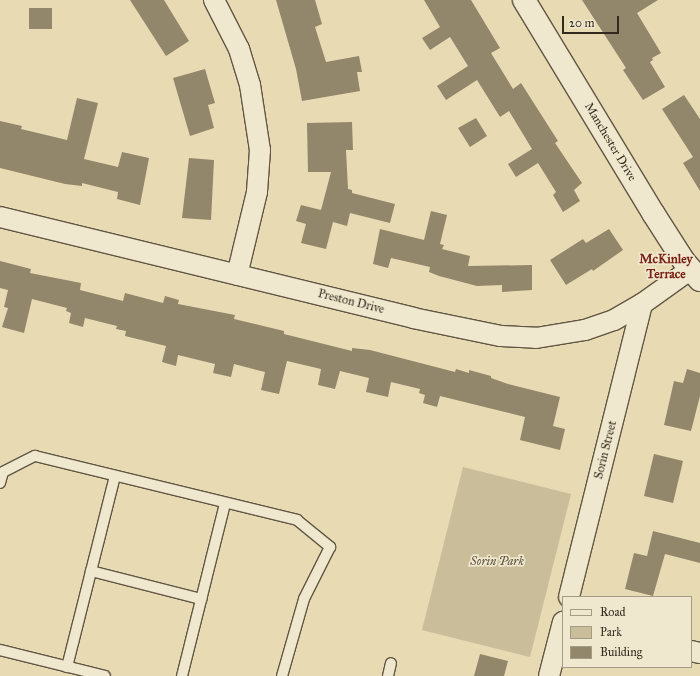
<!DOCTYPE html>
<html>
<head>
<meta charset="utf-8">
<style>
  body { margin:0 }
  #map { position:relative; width:700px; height:676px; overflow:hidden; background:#e8dbb3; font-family:"IM FELL Great Primer",serif }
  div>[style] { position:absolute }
  .green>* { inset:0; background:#c9bd9a }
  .building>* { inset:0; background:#92866b }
  .roads { filter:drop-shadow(1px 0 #615643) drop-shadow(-1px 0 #615643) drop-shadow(0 1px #615643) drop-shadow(0 -1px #615643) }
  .lane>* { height:10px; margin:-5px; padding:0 5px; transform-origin:5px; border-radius:5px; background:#f0e8ce }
  .street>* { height:20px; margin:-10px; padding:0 10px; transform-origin:10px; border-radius:10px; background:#f0e8ce }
  .secondary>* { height:22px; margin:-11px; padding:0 11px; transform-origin:11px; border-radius:11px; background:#f0e8ce }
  span { translate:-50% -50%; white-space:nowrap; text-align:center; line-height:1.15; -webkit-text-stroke:3.5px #f0e8ce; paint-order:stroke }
  .street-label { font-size:12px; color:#34291e }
  .park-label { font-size:12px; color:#594e3d; font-style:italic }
  .neighbourhood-label { font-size:13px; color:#7a1f14; font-weight:700 }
  .legend { position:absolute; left:562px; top:596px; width:130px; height:72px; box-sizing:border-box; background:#f0e8ce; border:1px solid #a59c88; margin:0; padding:5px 7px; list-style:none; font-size:12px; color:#34291e }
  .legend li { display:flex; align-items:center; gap:8px; height:20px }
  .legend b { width:20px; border:1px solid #a59c88 }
  .scale { position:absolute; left:562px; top:16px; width:57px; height:18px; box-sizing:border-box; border:2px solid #34291e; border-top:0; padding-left:5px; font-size:12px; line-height:14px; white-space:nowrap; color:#34291e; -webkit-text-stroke:3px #f0e8ce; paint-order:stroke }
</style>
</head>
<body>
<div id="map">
  <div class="green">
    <i style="clip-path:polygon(463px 467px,571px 494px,530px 657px,422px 630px)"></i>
  </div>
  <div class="building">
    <i style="clip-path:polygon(130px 0,164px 0,189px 41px,166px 56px)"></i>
    <i style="clip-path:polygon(276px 0,315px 0,322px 24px,315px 27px,326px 62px,359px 56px,362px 72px,357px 72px,360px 91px,302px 101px,296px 69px)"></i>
    <i style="clip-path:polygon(424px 0,471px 0,500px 48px,491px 53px,513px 89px,521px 83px,558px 141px,555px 143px,582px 183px,574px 190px,580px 201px,563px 212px,553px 195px,556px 192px,538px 163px,516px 177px,508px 164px,532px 149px,509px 111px,500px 117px,477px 80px,446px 100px,437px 86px,468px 66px,450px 37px,430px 50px,422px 38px,440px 27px)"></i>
    <i style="clip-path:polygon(582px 0,658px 0,637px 13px,661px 53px,652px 58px,653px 60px,650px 62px,665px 87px,643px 100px,623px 70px,626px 68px)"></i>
    <i style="clip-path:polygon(29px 8px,52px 8px,52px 29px,29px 29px)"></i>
    <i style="clip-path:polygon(205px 69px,215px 103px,208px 105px,214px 128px,190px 136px,173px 78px)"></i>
    <i style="clip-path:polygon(684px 95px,700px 119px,700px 191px,683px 163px,693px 157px,662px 109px)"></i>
    <i style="clip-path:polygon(77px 98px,98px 103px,84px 159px,118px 167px,122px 152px,149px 158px,140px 205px,117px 199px,118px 192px,82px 183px,82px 186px,65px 184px,0 168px,0 121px,22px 126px,21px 129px,67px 140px)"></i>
    <i style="clip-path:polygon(476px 118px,487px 136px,470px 147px,458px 128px)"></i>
    <i style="clip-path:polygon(352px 122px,353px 150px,346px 150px,348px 189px,352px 190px,352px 193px,395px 204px,390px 223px,350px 213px,347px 226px,333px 222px,326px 249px,301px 243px,306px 224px,296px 221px,301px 205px,321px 210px,331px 172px,308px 172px,307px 123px)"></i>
    <i style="clip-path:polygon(189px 158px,214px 160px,211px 220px,182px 218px)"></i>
    <i style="clip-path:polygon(431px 211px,447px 215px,440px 244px,444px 245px,442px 249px,470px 256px,468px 266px,532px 265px,532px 290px,502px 292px,502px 285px,477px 286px,439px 276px,429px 272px,430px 267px,391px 258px,388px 268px,373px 264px,380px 229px,424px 240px)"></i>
    <i style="clip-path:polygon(609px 229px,623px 250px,593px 271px,592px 269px,566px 285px,550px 260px,583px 239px,586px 243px)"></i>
    <i style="clip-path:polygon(0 261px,31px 269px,30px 273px,81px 283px,80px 290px,123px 301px,125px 293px,163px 303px,165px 296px,179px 300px,178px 304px,235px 315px,234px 319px,284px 331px,284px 334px,352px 351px,352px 348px,370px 350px,455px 372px,456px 369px,469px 373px,469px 370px,491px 376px,491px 378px,508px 384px,560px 397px,553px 426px,565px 429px,560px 450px,520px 440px,525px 417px,440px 396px,437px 407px,423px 403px,425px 395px,419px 393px,420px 389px,391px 382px,388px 397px,366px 392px,369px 378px,340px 371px,335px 389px,318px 385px,321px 369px,287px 361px,279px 394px,261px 390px,265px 372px,234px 364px,231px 377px,213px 373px,215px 364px,178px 355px,176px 366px,162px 362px,166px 346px,125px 336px,126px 331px,116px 329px,117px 326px,85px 318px,83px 327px,69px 323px,71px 313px,66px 311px,67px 308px,32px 299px,24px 333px,2px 327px,8px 308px,4px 307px,8px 290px,0 288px)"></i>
    <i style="clip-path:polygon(687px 369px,700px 373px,700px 396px,691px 431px,664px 425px,674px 381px,683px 383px)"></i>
    <i style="clip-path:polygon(654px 454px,683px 461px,673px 503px,644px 496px)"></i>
    <i style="clip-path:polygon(653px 531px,700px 543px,700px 563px,665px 554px,653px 596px,625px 589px,634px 553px,647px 556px)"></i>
    <i style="clip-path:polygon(480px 654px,508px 661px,504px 676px,474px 676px)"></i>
  </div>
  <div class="roads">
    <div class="lane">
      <i style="left:0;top:483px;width:11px;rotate:-75deg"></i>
      <i style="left:3px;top:472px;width:36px;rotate:-27deg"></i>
      <i style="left:35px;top:456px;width:270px;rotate:13.7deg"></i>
      <i style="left:297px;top:520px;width:43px;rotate:39.3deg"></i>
      <i style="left:330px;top:547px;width:58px;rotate:116.6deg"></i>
      <i style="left:304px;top:599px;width:80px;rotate:105.9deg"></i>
      <i style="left:91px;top:571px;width:114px;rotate:14.3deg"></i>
      <i style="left:0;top:650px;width:108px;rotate:13.9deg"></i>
      <i style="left:67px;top:667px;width:197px;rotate:-75.9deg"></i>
      <i style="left:182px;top:676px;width:178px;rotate:-76deg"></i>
      <i style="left:388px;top:676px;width:13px;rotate:-77deg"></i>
    </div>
    <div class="street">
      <i style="left:214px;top:0;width:55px;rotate:63deg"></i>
      <i style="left:239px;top:49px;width:38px;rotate:73deg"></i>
      <i style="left:250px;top:85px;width:66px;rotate:81.3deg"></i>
      <i style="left:260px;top:150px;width:42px;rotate:94.1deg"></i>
      <i style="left:257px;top:192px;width:85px;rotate:103.5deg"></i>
      <i style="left:0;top:217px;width:425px;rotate:13.7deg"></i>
      <i style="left:413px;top:318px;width:90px;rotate:11.6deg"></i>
      <i style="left:501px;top:336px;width:35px;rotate:3deg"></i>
      <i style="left:536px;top:338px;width:50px;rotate:-9.3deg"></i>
      <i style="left:585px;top:330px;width:31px;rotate:-19deg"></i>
      <i style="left:614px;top:320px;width:32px;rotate:-30deg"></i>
      <i style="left:642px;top:304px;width:60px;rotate:-35.5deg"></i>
      <i style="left:569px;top:597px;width:302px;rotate:-76deg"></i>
      <i style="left:691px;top:651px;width:9px;rotate:13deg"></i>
      <i style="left:549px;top:676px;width:56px;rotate:-75.5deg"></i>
    </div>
    <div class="secondary">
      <i style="left:524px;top:0;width:249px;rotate:58.8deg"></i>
      <i style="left:653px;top:213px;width:56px;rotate:57.4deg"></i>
      <i style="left:683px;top:260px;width:26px;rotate:50deg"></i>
    </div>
  </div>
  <div class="street-label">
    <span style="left:610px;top:142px;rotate:59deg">Manchester Drive</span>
    <span style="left:351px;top:302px;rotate:14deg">Preston Drive</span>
    <span style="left:606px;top:450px;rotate:-76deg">Sorin Street</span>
  </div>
  <div class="park-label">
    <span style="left:497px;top:562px">Sorin Park</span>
  </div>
  <div class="neighbourhood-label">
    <span style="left:666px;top:267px">McKinley<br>Terrace</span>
  </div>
  <ul class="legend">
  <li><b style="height:5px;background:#f0e8ce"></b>Road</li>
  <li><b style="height:11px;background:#c9bd9a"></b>Park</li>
  <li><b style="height:11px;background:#92866b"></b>Building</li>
  </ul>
  <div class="scale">20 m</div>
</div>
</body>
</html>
